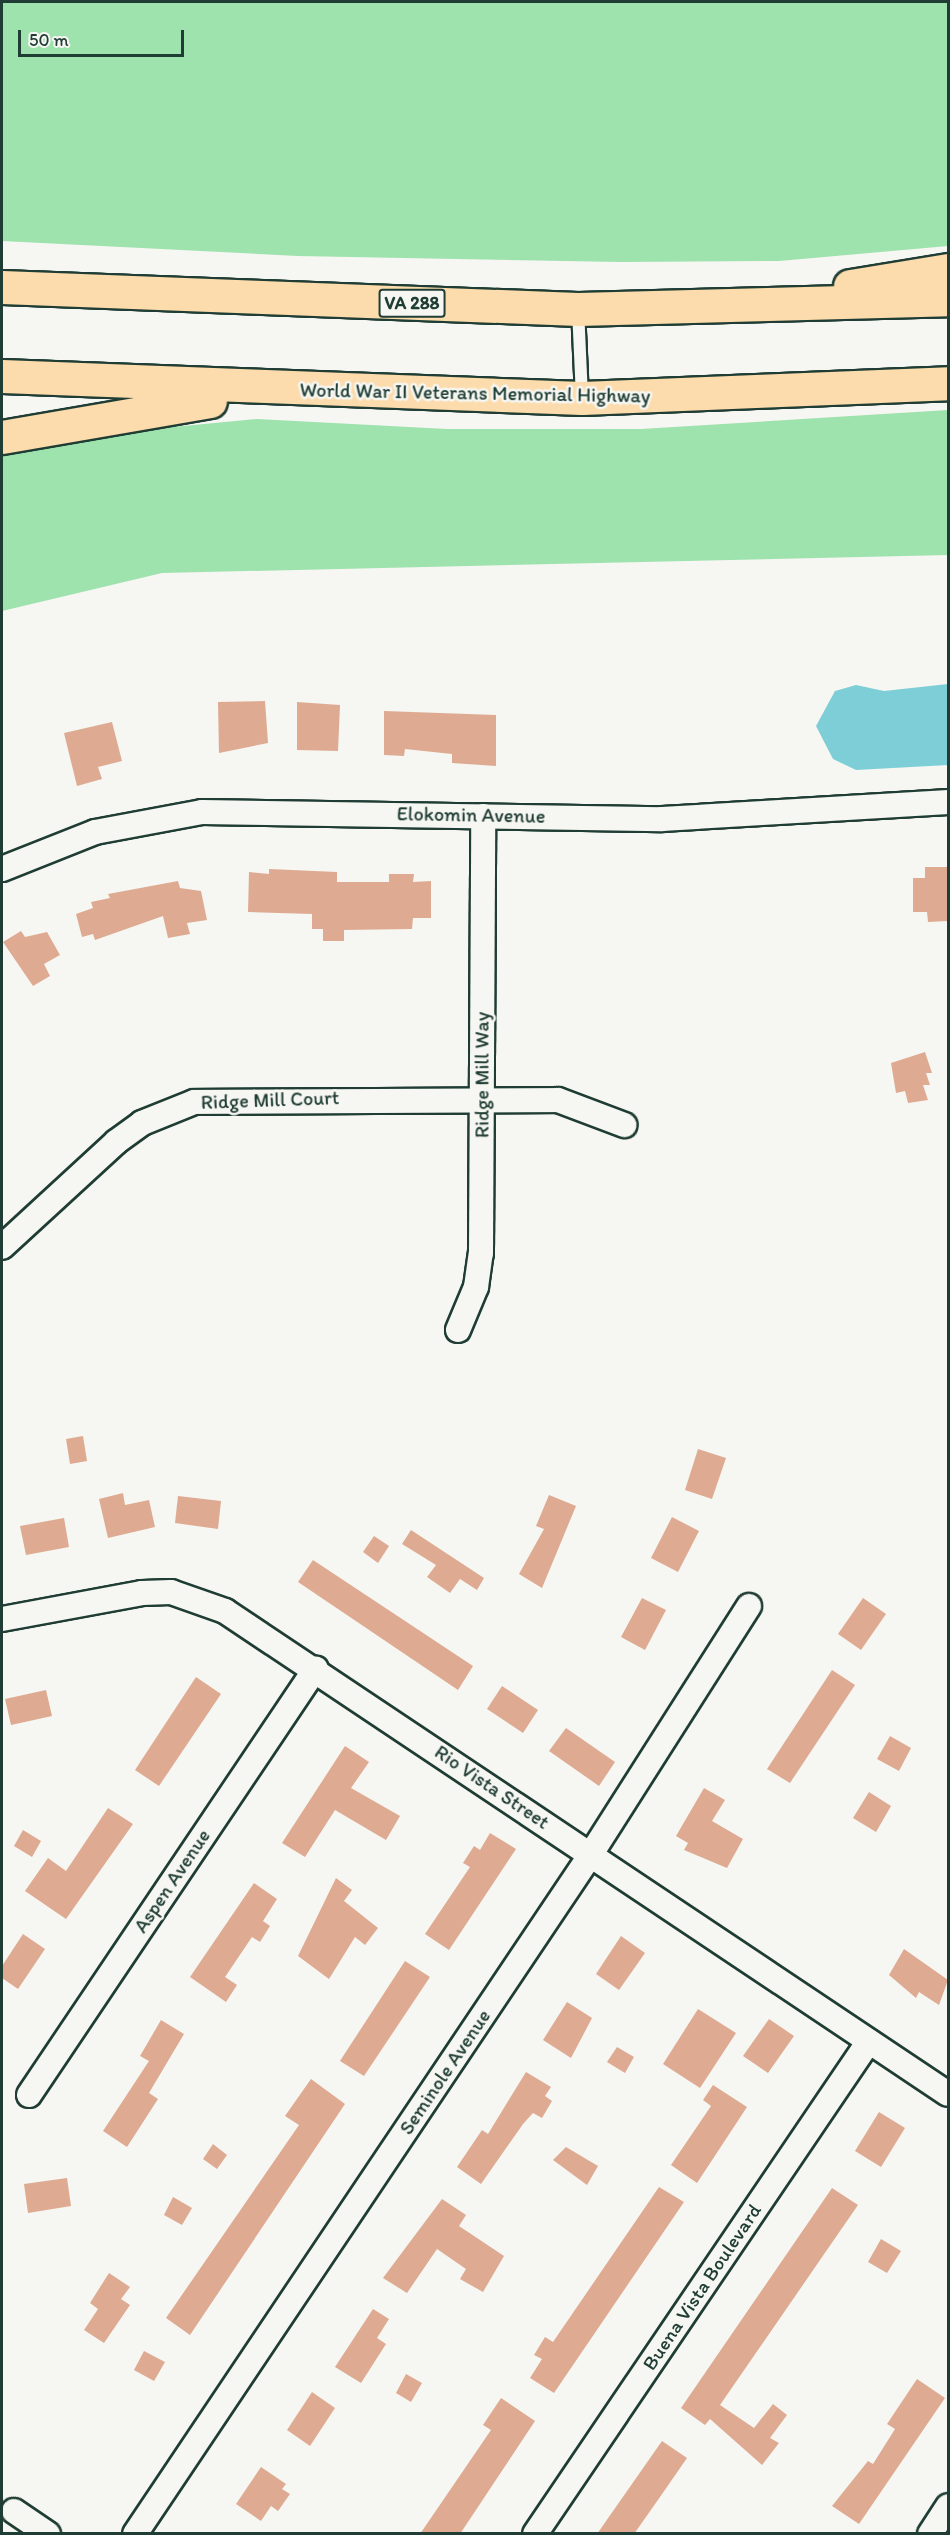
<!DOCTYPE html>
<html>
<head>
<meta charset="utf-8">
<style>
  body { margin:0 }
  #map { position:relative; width:950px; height:2535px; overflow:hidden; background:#f6f6f2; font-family:Itim,sans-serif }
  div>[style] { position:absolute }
  .green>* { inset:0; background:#9ee2ad }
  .water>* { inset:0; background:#7dced6 }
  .building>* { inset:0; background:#deab92 }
  .roads { filter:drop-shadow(2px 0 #1f3d34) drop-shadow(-2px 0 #1f3d34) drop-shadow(0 2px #1f3d34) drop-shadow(0 -2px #1f3d34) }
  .lane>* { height:12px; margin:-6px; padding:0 6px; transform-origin:6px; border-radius:6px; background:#f6f6f2 }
  .street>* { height:24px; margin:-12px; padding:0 12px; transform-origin:12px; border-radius:12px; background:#f6f6f2 }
  .highway>* { height:33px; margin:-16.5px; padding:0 16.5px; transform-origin:16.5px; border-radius:16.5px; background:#fcdcac }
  span { translate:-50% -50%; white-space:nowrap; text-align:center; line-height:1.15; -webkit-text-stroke:5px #f6f6f2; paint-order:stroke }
  .shield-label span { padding:2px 4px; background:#f6f6f2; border:2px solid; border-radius:4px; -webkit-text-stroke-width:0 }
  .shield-label { font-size:18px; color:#1f3d34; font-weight:700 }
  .street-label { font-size:20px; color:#1f3d34 }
  .frame { position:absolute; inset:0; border:3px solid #1f3d34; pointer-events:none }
  .scale { position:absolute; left:18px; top:30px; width:166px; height:27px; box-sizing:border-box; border:3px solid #1f3d34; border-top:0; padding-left:8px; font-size:18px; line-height:21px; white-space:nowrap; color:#1f3d34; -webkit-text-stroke:4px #f6f6f2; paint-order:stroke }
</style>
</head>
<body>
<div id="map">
  <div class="green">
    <i style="clip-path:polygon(2px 2px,948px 2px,948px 246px,779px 261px,621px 262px,298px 256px,2px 241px)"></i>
    <i style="clip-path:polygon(948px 410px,948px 555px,162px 573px,2px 611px,2px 456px,90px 435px,257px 419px,447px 429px,641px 429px)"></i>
  </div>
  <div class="water">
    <i style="clip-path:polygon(948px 684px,948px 765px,856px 770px,833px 759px,816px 726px,835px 691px,856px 685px,884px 691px)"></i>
  </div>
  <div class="building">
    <i style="clip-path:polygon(265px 701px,268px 743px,219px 753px,218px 702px)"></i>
    <i style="clip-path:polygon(297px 702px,340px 705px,338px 751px,297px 750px)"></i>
    <i style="clip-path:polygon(384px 711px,496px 715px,496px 766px,452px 763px,452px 754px,405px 749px,404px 756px,384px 755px)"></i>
    <i style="clip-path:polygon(112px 722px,122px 761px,98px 767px,102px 779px,77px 786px,64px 733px)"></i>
    <i style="clip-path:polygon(925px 867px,948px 867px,948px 921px,928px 922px,927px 912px,913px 912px,913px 878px,925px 878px)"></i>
    <i style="clip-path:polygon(269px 869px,337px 872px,337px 882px,389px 882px,389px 874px,414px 874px,413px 882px,431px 881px,431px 918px,413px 918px,412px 929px,344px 930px,344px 941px,323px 941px,323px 929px,312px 929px,312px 914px,248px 912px,249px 872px,269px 874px)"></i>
    <i style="clip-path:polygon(178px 881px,180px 888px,201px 891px,207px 920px,187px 923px,190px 934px,168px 938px,163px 916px,95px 940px,93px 934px,82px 937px,76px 914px,93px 908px,91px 902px,110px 898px,108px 894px)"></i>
    <i style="clip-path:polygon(21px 931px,25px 937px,47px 932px,60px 955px,44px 964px,50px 976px,33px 986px,3px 942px)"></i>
    <i style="clip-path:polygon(925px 1052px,932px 1073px,926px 1073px,930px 1085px,923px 1085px,928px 1100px,908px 1103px,905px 1091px,896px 1093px,891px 1063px)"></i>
    <i style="clip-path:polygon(83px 1436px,87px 1461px,70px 1464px,66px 1439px)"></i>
    <i style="clip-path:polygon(698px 1449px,726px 1458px,712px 1499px,685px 1490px)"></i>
    <i style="clip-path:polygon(123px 1493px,125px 1505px,149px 1500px,155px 1527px,108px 1538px,99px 1499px)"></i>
    <i style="clip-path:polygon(549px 1495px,576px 1506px,542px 1588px,519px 1574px,544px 1529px,536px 1526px)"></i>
    <i style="clip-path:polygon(178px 1496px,221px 1501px,218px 1529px,175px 1523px)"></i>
    <i style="clip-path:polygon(672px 1517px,699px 1531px,678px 1572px,651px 1558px)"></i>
    <i style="clip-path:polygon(64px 1518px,69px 1547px,26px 1555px,20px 1526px)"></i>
    <i style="clip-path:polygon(411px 1530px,484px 1578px,477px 1590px,460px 1579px,450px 1593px,427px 1577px,436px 1565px,402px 1544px)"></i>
    <i style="clip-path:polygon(374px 1536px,389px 1546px,378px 1563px,363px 1552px)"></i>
    <i style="clip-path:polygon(313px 1560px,473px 1666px,458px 1690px,298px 1582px)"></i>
    <i style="clip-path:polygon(642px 1598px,666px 1610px,645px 1650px,621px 1637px)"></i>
    <i style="clip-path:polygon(863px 1598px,886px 1614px,861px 1650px,838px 1634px)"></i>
    <i style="clip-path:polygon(832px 1670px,855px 1685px,790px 1783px,767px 1769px)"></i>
    <i style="clip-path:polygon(196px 1677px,221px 1694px,159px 1786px,135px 1770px)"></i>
    <i style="clip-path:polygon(502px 1686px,538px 1710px,523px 1733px,487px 1709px)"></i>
    <i style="clip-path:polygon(46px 1690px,52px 1716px,11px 1725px,5px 1699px)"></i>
    <i style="clip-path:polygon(566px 1728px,615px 1762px,599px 1786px,549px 1751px)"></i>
    <i style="clip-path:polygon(890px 1736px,911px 1748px,899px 1771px,877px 1759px)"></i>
    <i style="clip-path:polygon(345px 1746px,369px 1762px,351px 1788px,400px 1816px,386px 1840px,335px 1810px,305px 1857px,282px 1843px)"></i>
    <i style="clip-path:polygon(704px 1788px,725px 1800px,712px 1821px,743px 1839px,727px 1868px,684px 1850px,688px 1843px,676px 1836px)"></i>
    <i style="clip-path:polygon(869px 1792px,891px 1806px,876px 1832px,853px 1818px)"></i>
    <i style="clip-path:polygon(108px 1808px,133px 1824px,66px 1919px,25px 1891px,48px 1858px,66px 1871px)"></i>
    <i style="clip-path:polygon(23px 1830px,41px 1841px,32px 1857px,14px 1846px)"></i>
    <i style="clip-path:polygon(490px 1833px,516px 1849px,449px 1950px,425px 1934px,470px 1867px,463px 1863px,474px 1846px,480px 1850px)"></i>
    <i style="clip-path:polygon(336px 1878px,352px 1890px,344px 1901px,378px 1928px,365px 1945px,355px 1937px,329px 1979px,298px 1956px)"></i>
    <i style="clip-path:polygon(254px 1883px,277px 1899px,263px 1921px,270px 1926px,260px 1942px,252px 1937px,225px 1977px,237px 1985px,226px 2002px,190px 1977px)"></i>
    <i style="clip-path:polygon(23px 1934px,45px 1949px,18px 1989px,2px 1978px,2px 1966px)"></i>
    <i style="clip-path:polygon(621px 1936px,645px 1953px,619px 1990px,596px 1974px)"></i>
    <i style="clip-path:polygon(904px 1949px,948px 1980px,939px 2005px,919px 1992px,916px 1998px,889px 1975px)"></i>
    <i style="clip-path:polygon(405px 1961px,430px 1977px,364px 2076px,340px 2061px)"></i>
    <i style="clip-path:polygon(567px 2002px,592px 2018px,571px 2058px,543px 2040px)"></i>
    <i style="clip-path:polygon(698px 2009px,736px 2033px,700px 2088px,663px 2064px)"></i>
    <i style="clip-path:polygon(769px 2019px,794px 2036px,768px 2073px,743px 2056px)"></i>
    <i style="clip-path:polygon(161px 2020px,184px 2034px,149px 2093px,158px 2099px,127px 2147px,103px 2131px,149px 2061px,140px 2056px)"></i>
    <i style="clip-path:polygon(617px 2047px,634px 2057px,625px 2073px,607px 2062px)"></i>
    <i style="clip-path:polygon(526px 2072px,551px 2087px,545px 2096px,552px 2101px,542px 2118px,533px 2113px,523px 2124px,481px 2184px,457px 2167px,482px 2130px,488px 2134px)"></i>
    <i style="clip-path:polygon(311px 2079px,345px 2104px,190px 2335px,166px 2318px,299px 2125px,285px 2116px)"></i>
    <i style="clip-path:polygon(713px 2085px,747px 2107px,697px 2183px,671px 2165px,711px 2106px,703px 2100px)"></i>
    <i style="clip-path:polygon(879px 2112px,905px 2128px,881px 2167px,855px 2151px)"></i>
    <i style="clip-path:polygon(213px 2144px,227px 2155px,217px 2169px,203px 2159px)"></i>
    <i style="clip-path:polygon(566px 2147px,598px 2166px,587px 2185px,553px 2160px)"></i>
    <i style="clip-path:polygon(67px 2178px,71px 2206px,28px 2213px,24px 2184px)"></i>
    <i style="clip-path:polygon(659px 2187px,684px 2202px,554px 2393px,530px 2378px,542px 2359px,534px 2355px,545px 2337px,553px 2342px)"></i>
    <i style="clip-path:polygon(832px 2188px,858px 2205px,720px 2405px,754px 2428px,773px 2404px,787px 2415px,770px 2438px,779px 2443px,762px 2465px,710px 2419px,705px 2425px,681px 2408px)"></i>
    <i style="clip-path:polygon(173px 2197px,192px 2208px,182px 2225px,164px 2215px)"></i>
    <i style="clip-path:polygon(442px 2199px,466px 2215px,459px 2226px,504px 2256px,483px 2292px,460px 2279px,466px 2269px,437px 2249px,407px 2293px,383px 2278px)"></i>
    <i style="clip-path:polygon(881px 2239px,901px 2251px,887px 2273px,868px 2262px)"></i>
    <i style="clip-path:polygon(109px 2273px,130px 2287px,121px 2299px,130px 2305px,104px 2343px,84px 2330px,98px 2309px,90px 2303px)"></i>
    <i style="clip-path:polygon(373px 2309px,389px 2319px,377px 2338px,386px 2344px,361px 2383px,335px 2367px)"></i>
    <i style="clip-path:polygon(144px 2351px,165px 2362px,154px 2381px,134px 2370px)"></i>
    <i style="clip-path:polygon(406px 2374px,422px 2383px,411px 2402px,396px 2393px)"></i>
    <i style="clip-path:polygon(917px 2379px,945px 2398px,859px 2524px,832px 2506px,868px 2461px,873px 2464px,895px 2429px,887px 2424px)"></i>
    <i style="clip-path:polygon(312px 2392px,335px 2408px,310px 2446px,287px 2430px)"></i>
    <i style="clip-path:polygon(501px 2398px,535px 2421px,460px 2534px,420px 2534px,491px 2430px,483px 2425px)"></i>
    <i style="clip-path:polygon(662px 2441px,687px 2458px,660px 2497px,634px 2534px,597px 2534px)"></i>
    <i style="clip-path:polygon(261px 2467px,286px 2484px,282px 2489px,290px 2494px,278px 2511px,271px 2506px,261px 2521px,236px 2504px)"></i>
  </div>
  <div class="roads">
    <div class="lane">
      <i style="left:578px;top:309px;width:88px;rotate:87.4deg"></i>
    </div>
    <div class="street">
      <i style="left:2px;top:869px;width:100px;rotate:-21.7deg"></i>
      <i style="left:95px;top:832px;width:109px;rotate:-10.6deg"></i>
      <i style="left:202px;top:812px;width:460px;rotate:0.9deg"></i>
      <i style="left:662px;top:819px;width:287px;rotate:-3.4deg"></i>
      <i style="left:2px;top:1247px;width:155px;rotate:-42.6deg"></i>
      <i style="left:116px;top:1142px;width:32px;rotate:-36deg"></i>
      <i style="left:142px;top:1123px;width:56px;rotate:-22deg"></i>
      <i style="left:194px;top:1102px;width:364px;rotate:-0.3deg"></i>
      <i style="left:558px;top:1100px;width:71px;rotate:20.7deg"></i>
      <i style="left:458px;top:1330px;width:47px;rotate:-67.3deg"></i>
      <i style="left:476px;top:1287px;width:34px;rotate:-82deg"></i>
      <i style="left:481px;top:1253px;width:437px;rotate:-89.7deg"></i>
      <i style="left:2px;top:1619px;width:142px;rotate:-10.5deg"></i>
      <i style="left:142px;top:1593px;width:29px;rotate:-2deg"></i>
      <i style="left:171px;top:1592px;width:57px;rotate:19.4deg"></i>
      <i style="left:225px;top:1611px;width:869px;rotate:33.74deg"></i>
      <i style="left:29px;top:2095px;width:514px;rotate:-56.09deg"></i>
      <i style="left:14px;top:2511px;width:41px;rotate:34.1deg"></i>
      <i style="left:135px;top:2534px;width:819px;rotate:-56.15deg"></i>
      <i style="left:591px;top:1854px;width:294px;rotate:-57.5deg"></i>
      <i style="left:535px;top:2534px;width:595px;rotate:-55.88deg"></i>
      <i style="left:930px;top:2534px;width:33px;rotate:-57deg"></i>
    </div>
    <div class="highway">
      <i style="left:850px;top:286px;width:99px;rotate:-9.3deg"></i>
      <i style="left:2px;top:287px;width:576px;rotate:2.19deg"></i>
      <i style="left:578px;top:309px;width:370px;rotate:-1.5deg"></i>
      <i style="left:2px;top:376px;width:580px;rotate:2.17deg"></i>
      <i style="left:582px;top:398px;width:366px;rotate:-2.3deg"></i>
      <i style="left:2px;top:437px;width:211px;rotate:-9.8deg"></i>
    </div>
  </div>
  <div class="shield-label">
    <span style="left:412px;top:303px">VA 288</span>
  </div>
  <div class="street-label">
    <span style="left:475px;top:393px;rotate:1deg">World War II Veterans Memorial Highway</span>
    <span style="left:471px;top:815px;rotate:1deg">Elokomin Avenue</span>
    <span style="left:482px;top:1075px;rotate:-90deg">Ridge Mill Way</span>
    <span style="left:270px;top:1100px;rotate:-2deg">Ridge Mill Court</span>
    <span style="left:492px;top:1787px;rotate:34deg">Rio Vista Street</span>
    <span style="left:172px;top:1881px;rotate:-56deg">Aspen Avenue</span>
    <span style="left:445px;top:2072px;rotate:-56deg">Seminole Avenue</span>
    <span style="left:702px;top:2287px;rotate:-56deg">Buena Vista Boulevard</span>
  </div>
  <div class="frame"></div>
  <div class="scale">50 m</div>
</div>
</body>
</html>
